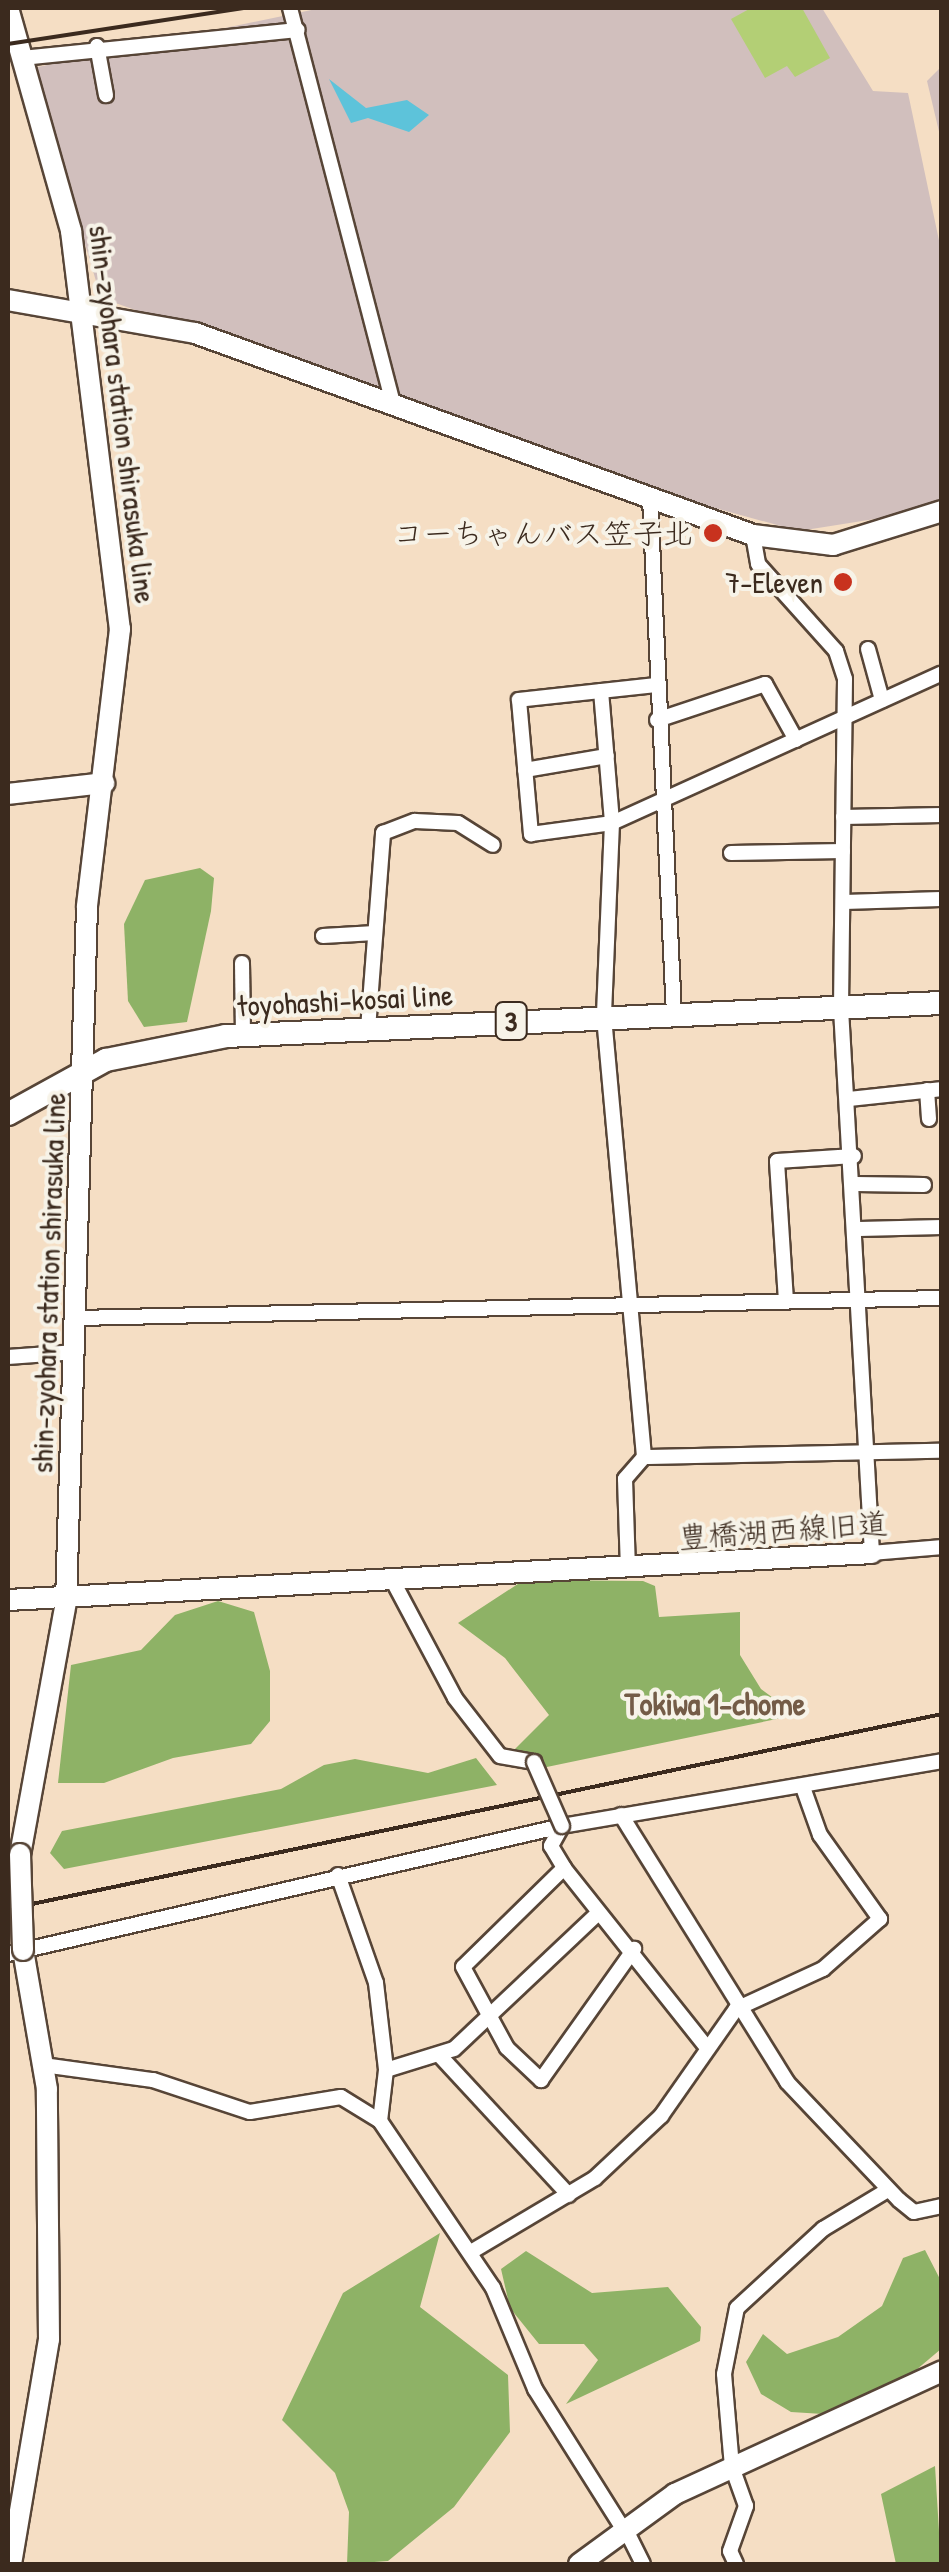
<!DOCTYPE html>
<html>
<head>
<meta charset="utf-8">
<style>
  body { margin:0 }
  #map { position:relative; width:949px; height:2572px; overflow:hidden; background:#f5dec4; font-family:"Patrick Hand","Klee One",sans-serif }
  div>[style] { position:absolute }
  .industrial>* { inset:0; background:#d1bfbd }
  .green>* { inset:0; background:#b3cf75 }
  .forest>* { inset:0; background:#8eb266 }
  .water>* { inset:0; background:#5dc3da }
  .roads { filter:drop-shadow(2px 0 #574537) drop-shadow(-2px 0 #574537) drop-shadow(0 2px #574537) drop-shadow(0 -2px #574537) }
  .street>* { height:14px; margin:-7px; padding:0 7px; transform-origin:7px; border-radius:7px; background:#fff }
  .secondary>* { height:20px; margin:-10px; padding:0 10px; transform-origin:10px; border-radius:10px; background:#fff }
  .primary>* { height:22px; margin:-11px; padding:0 11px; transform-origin:11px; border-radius:11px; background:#fff }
  .rail>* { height:4px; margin:-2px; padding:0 2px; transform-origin:2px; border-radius:2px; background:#3b2a1e }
  .bridges { filter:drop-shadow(2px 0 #574537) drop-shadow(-2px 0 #574537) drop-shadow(0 2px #574537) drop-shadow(0 -2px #574537) }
  .street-bridge>* { height:14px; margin:-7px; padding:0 7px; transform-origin:7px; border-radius:7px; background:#fff }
  .secondary-bridge>* { height:20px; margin:-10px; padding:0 10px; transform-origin:10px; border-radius:10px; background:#fff }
  .dots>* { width:28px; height:28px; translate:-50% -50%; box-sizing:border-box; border:5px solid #f7f3e8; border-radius:50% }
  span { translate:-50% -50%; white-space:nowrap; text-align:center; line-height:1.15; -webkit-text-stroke:8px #f7f3e8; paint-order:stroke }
  .shield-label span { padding:2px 8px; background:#f7f3e8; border:2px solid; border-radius:8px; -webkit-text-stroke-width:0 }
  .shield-label { font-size:28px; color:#3b2a1e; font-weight:700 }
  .street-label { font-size:30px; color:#3b2a1e }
  .poi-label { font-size:30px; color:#3b2a1e }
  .right { translate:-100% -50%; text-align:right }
  .neighbourhood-label { font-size:32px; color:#745c47; font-weight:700 }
  .frame { position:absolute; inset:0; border:10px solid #3b2a1e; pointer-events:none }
</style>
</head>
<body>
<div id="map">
  <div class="industrial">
    <i style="clip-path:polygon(321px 8px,822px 8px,873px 91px,908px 93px,941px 250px,941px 498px,919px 512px,799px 531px,653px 491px,101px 298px,33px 68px)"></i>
    <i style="clip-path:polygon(941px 67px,942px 67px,941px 140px,927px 81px)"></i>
  </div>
  <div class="green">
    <i style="clip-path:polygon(751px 8px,802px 8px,830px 58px,795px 77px,787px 66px,765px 78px,731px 19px)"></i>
  </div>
  <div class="forest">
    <i style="clip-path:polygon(200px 868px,214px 878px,211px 911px,187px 1022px,144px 1027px,128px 1001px,124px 924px,145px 880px)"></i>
    <i style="clip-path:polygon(524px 1580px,643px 1581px,655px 1586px,659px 1617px,740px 1612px,740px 1655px,761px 1689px,796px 1715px,542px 1768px,507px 1757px,549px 1715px,505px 1658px,458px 1623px)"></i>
    <i style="clip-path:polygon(218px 1601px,254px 1612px,270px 1671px,270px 1721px,251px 1744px,173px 1758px,104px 1783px,58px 1783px,71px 1665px,141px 1650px,175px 1615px)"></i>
    <i style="clip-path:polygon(476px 1758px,497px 1785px,64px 1869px,50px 1853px,62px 1831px,281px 1789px,324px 1765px,355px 1759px,428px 1773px)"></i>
    <i style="clip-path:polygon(440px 2233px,420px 2307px,508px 2375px,510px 2432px,454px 2507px,388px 2561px,347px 2564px,349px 2512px,335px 2473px,282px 2420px,343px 2293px)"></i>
    <i style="clip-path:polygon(925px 2250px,942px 2283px,941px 2349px,903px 2381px,823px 2414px,791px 2412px,761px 2394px,746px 2362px,763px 2334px,787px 2354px,838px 2337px,882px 2306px,903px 2258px)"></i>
    <i style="clip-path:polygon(526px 2251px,592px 2293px,668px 2287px,701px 2327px,700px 2341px,566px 2404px,598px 2360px,584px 2344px,539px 2344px,510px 2308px,501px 2269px)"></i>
    <i style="clip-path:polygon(935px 2466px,941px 2564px,896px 2564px,881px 2494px)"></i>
  </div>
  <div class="water">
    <i style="clip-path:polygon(329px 79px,366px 108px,407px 100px,429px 115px,409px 132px,368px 118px,351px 123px)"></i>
  </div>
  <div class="roads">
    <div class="street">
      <i style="left:290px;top:8px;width:409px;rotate:75.4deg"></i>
      <i style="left:97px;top:46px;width:50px;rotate:79.6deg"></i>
      <i style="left:22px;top:58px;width:277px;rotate:-5.8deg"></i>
      <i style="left:650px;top:498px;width:517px;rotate:87.34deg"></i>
      <i style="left:753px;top:535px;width:29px;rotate:80deg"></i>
      <i style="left:758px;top:564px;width:117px;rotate:48.1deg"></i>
      <i style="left:836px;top:651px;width:29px;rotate:72deg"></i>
      <i style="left:845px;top:679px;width:330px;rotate:90.7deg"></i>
      <i style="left:841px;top:1009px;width:545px;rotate:86.74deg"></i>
      <i style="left:872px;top:1553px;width:70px;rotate:-4.9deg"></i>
      <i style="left:868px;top:649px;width:53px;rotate:74.6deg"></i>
      <i style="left:656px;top:685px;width:138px;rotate:173.8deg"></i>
      <i style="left:519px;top:700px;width:135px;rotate:84.9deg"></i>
      <i style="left:531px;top:834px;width:82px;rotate:-7.7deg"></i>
      <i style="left:612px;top:823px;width:362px;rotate:-24.4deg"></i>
      <i style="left:601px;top:691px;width:132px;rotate:85.2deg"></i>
      <i style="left:612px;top:823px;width:194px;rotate:92.4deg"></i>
      <i style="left:604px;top:1017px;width:442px;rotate:84.8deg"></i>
      <i style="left:644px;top:1457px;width:29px;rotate:131deg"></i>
      <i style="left:625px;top:1479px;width:90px;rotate:88.1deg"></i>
      <i style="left:657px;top:720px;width:114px;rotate:-18.4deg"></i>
      <i style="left:765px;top:684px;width:64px;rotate:61deg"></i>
      <i style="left:525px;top:770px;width:83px;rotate:-9.7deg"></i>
      <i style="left:843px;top:817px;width:99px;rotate:-1.2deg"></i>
      <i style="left:731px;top:853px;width:112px;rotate:-1deg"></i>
      <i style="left:843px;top:902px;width:99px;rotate:-1.7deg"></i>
      <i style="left:323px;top:936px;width:52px;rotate:-3.3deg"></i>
      <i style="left:242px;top:963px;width:72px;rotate:89.2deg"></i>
      <i style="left:368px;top:1029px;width:197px;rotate:-85.6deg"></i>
      <i style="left:383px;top:833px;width:34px;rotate:-21deg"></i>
      <i style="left:415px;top:821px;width:43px;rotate:2.7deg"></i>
      <i style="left:458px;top:823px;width:41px;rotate:32.2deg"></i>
      <i style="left:927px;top:1090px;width:29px;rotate:86deg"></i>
      <i style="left:849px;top:1099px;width:94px;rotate:-6.1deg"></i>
      <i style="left:856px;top:1184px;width:68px;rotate:0.8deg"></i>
      <i style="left:859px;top:1229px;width:83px;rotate:-1.4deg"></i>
      <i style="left:786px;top:1301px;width:140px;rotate:-93.7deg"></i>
      <i style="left:777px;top:1161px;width:77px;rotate:-3.7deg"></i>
      <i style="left:78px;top:1318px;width:864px;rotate:-1.33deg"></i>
      <i style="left:8px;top:1357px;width:68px;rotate:-4.2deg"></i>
      <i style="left:644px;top:1457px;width:298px;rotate:-1.2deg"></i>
      <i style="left:395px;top:1585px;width:128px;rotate:62deg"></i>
      <i style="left:455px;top:1698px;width:73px;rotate:52.2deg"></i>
      <i style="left:500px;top:1756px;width:35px;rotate:10deg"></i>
      <i style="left:621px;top:1815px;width:314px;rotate:58.1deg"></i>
      <i style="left:787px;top:2082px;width:163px;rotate:46.5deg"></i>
      <i style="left:899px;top:2200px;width:19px;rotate:39deg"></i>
      <i style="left:914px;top:2212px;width:29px;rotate:-12deg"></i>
      <i style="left:562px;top:1826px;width:23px;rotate:119deg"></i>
      <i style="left:551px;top:1846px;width:26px;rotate:59deg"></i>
      <i style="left:564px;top:1868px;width:225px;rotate:51.5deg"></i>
      <i style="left:564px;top:1868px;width:141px;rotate:135.6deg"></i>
      <i style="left:463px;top:1967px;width:92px;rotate:61.5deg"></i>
      <i style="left:507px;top:2048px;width:47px;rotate:43.3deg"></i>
      <i style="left:541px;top:2080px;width:161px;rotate:-54.6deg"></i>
      <i style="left:338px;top:1875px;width:114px;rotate:70.6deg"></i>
      <i style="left:376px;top:1983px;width:88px;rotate:83.4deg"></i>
      <i style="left:386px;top:2070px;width:51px;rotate:96.7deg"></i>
      <i style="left:8px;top:1954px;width:569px;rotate:-13.01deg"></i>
      <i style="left:562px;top:1826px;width:386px;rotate:-9.7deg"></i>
      <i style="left:441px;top:2057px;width:188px;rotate:47.2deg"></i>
      <i style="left:43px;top:2065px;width:111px;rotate:7.8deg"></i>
      <i style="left:153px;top:2080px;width:102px;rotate:18.3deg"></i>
      <i style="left:250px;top:2112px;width:92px;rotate:-9.4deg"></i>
      <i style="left:341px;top:2097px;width:46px;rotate:31.6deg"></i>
      <i style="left:380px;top:2121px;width:202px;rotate:55.9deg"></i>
      <i style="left:493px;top:2288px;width:109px;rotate:67.4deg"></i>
      <i style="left:535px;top:2389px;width:165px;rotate:57.8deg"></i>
      <i style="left:386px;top:2070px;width:71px;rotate:-17.2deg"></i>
      <i style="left:454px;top:2049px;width:195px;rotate:-43.3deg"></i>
      <i style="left:471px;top:2252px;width:144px;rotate:-30.8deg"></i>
      <i style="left:595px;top:2178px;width:91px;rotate:-43.2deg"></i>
      <i style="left:661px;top:2116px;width:131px;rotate:-55deg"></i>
      <i style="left:736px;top:2009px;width:96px;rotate:-24.7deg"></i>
      <i style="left:823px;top:1969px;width:76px;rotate:-41.3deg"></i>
      <i style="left:880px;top:1919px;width:103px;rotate:-125.5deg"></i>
      <i style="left:820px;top:1835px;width:48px;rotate:-109.6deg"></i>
      <i style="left:625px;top:2528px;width:40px;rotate:63.4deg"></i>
      <i style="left:736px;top:2564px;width:14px;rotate:-115deg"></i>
      <i style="left:730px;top:2551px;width:48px;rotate:-70.4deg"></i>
      <i style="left:746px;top:2506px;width:41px;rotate:-109.7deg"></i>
      <i style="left:732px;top:2467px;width:93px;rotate:-94.9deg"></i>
      <i style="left:724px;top:2374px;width:67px;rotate:-78.9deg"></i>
      <i style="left:737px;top:2308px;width:117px;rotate:-42.6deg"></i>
      <i style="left:823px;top:2229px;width:76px;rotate:-31deg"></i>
    </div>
    <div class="secondary">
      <i style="left:8px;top:8px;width:232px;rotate:74.2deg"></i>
      <i style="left:71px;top:231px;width:401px;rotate:83deg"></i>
      <i style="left:120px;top:629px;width:280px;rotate:96.8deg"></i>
      <i style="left:87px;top:907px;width:695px;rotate:91.73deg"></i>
      <i style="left:66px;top:1602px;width:256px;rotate:100.3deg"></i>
      <i style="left:8px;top:300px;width:190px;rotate:10deg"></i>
      <i style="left:195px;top:333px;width:593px;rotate:19.9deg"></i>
      <i style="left:753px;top:535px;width:81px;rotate:7.1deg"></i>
      <i style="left:833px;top:545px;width:114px;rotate:-17.3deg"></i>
      <i style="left:8px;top:794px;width:97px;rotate:-6.5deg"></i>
      <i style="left:8px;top:1600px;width:865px;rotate:-3.11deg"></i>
      <i style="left:11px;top:2564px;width:228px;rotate:-80.4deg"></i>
      <i style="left:49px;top:2339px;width:250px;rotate:-90.5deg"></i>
      <i style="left:47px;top:2089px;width:141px;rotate:-99.8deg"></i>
      <i style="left:579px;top:2564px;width:119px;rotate:-36.1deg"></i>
      <i style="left:675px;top:2494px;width:294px;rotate:-24.7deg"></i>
    </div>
    <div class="primary">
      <i style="left:8px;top:1114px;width:112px;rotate:-28.9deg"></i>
      <i style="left:106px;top:1060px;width:122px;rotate:-11.3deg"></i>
      <i style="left:226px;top:1036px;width:717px;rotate:-2.64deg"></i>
    </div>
  </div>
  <div class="rail">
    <i style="left:8px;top:44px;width:238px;rotate:-8.7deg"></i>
    <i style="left:8px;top:1909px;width:954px;rotate:-11.79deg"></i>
  </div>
  <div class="bridges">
    <div class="street-bridge">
      <i style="left:534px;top:1762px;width:70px;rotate:66.4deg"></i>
    </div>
    <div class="secondary-bridge">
      <i style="left:20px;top:1854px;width:96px;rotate:88.2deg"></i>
    </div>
  </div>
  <div class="dots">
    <i style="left:713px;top:533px;background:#c8321e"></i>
    <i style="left:843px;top:582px;background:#c8321e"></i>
  </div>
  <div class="shield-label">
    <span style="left:511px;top:1021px">3</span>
  </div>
  <div class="street-label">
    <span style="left:123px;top:414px;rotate:83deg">shin-zyohara station shirasuka line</span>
    <span style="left:345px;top:1000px;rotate:-3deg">toyohashi-kosai line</span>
    <span style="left:48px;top:1283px;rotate:-88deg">shin-zyohara station shirasuka line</span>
    <span style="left:783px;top:1530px;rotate:-4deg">豊橋湖西線旧道</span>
  </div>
  <div class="poi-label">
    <span class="right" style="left:693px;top:533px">コーちゃんバス笠子北</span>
    <span class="right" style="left:823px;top:582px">7-Eleven</span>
  </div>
  <div class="neighbourhood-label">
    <span style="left:715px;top:1704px">Tokiwa 1-chome</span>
  </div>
  <div class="frame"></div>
</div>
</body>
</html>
